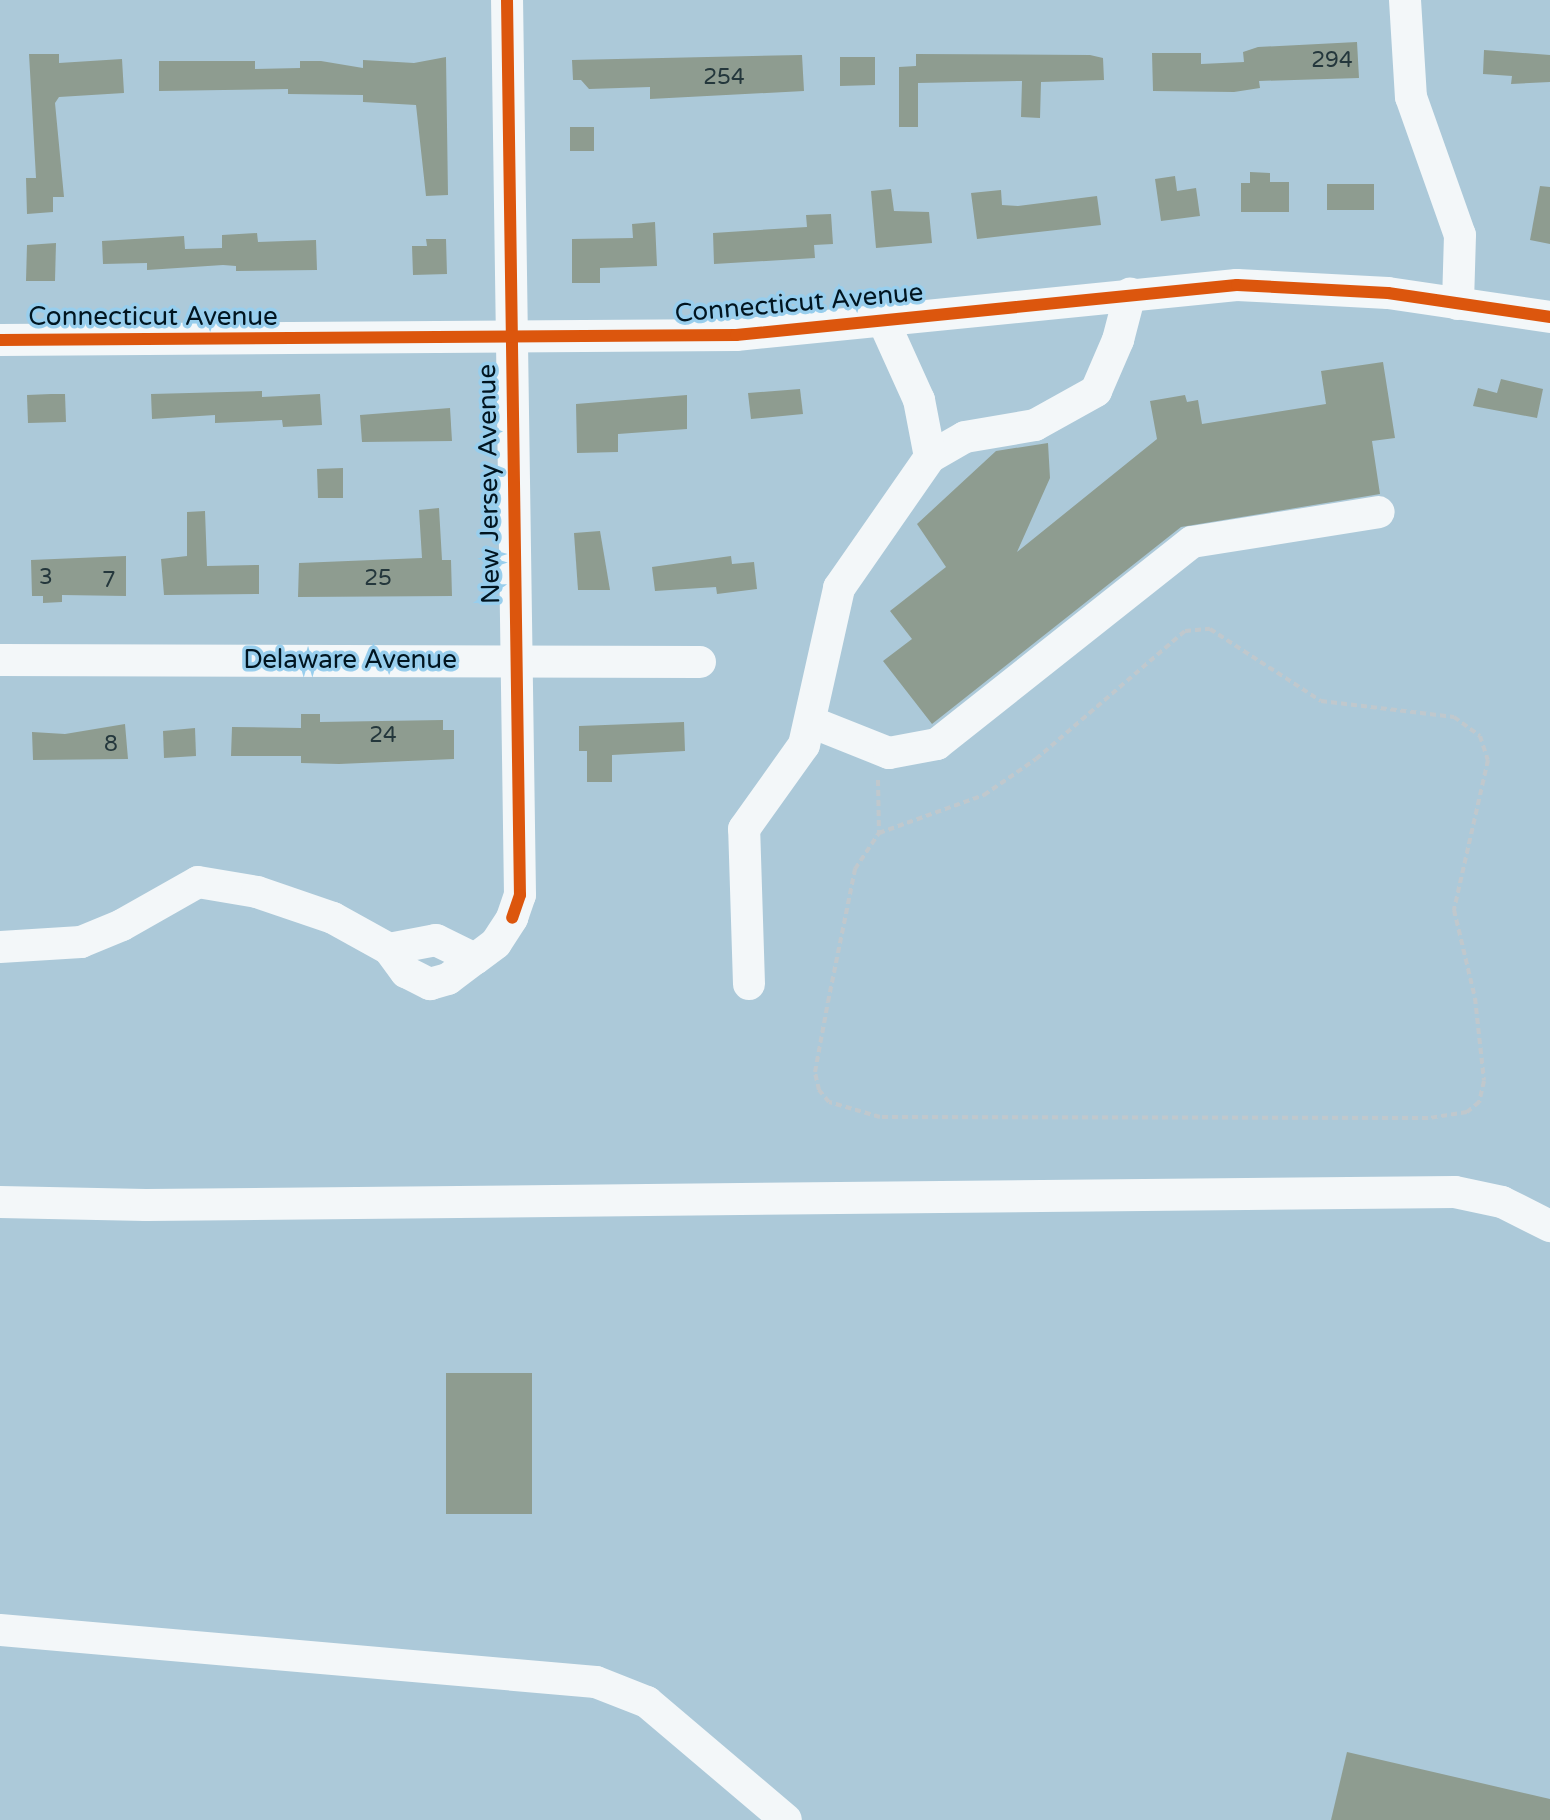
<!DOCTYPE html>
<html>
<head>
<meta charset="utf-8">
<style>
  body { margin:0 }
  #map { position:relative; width:1550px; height:1820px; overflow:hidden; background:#acc9d9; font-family:"Varela Round",sans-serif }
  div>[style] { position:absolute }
  .building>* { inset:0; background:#8e9c90 }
  .path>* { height:4px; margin-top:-2px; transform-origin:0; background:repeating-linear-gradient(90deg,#c0c8cd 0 6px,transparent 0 10px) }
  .minor>* { height:32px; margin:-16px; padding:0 16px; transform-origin:16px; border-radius:16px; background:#f3f7f9 }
  .cycleway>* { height:12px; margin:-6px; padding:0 6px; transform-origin:6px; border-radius:6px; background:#dc560d }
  span { translate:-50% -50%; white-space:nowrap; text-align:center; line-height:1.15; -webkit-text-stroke:7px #98ceed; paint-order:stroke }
  .number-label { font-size:22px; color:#24373c }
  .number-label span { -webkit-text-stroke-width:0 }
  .street-label { font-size:26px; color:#011520 }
</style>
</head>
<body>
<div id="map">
  <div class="building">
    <i style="clip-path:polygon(1357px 42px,1359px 78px,1259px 81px,1260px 88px,1234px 92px,1153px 91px,1152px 53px,1201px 53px,1201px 64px,1244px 62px,1243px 52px,1258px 47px)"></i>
    <i style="clip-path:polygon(1484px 50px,1550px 55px,1550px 82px,1511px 84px,1512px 76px,1483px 74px)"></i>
    <i style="clip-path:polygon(29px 54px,59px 54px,59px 63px,122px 59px,124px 93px,59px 97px,55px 103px,64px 197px,53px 197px,53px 212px,27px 214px,26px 178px,36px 178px)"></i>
    <i style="clip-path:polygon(916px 54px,1090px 55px,1103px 58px,1104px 80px,1041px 82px,1040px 118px,1021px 117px,1022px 81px,918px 83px,918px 127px,899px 127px,899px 67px,916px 66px)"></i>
    <i style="clip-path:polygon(802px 55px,804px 91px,650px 99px,650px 87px,589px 89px,581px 80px,573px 80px,572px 60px)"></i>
    <i style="clip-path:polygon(446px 57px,448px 195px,426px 196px,416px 105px,363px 102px,363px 95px,288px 94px,288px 89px,159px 91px,159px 61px,255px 61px,255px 69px,300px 68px,300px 61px,321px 61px,363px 68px,363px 60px,414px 63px)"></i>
    <i style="clip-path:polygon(840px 57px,875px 57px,875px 85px,840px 86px)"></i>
    <i style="clip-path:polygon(570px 127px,594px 127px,594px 151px,570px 151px)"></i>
    <i style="clip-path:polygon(1250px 172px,1270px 173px,1270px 182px,1289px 182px,1289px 212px,1241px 212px,1241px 183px,1250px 183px)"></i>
    <i style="clip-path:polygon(1175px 176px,1177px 191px,1196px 188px,1200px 216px,1161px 221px,1155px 179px)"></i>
    <i style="clip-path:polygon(1327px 184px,1374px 184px,1374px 210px,1327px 210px)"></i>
    <i style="clip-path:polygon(1540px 186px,1550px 187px,1550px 244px,1530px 240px)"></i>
    <i style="clip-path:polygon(891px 189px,894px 211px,929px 212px,932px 243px,876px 248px,871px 191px)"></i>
    <i style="clip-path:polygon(1001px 190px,1002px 205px,1018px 206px,1097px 196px,1101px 225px,977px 239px,971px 193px)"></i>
    <i style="clip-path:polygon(831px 214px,833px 244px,814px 245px,815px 258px,714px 264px,713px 233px,807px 227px,806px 215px)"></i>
    <i style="clip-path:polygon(655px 222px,657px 266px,600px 268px,600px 283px,572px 283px,572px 239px,633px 238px,632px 224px)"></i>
    <i style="clip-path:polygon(257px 233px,258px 242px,316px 240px,317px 270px,236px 271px,236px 266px,223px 265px,147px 270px,147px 263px,103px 264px,102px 241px,184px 236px,185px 249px,222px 248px,222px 235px)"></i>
    <i style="clip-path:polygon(426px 239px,446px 239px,447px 274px,413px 275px,412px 246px,427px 246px)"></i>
    <i style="clip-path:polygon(56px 243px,55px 281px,26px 281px,27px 245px)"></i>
    <i style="clip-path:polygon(1383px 362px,1395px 438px,1372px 441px,1380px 494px,1181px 527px,932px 724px,883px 661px,912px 639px,890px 611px,946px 567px,917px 524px,996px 451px,1048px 443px,1050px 478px,1017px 552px,1157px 439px,1150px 401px,1185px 395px,1187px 402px,1198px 400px,1202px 424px,1326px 404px,1321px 371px)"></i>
    <i style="clip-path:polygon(1501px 379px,1543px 389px,1537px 418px,1473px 406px,1478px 388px,1497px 393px)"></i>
    <i style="clip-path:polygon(800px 389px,803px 414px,751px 419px,748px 393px)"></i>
    <i style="clip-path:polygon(262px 391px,262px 397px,320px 394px,322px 425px,283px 427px,282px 420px,215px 423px,215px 415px,152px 419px,151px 394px)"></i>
    <i style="clip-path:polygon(51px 394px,65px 394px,66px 422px,28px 423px,27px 395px)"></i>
    <i style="clip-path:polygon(687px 395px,687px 429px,618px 434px,618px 452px,577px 453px,576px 404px)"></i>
    <i style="clip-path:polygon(450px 408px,452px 441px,362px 442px,360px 415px)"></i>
    <i style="clip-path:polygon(343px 468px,343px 498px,318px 498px,317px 469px)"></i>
    <i style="clip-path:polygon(439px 508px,442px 560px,451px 560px,452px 596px,298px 597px,299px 563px,422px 558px,419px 510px)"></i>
    <i style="clip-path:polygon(205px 511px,207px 566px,259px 565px,259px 594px,164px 595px,161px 559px,187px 556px,187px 512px)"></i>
    <i style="clip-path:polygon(600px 531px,610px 590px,578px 590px,574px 533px)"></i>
    <i style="clip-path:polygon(126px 556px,126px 596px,62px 595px,62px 602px,43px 603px,43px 596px,32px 596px,31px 560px)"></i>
    <i style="clip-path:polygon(731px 556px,732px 564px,754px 562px,757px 589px,717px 594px,716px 587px,655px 591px,652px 567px)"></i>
    <i style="clip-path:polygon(301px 714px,320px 714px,320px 722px,443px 720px,443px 730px,454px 730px,454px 759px,339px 764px,301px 763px,301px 756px,231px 756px,232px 727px,301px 728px)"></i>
    <i style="clip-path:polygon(684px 722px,685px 751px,612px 755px,612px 782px,587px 782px,587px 751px,579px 751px,579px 726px)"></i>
    <i style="clip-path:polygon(125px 724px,128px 759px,33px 760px,32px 732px,65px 734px)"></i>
    <i style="clip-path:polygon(195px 728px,196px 756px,164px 758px,163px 731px)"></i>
    <i style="clip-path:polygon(446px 1373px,532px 1373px,532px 1514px,446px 1514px)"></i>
    <i style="clip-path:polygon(1347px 1752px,1550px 1799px,1550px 1820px,1331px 1820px)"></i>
  </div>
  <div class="path">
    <i style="left:1210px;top:629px;width:132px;rotate:33deg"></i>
    <i style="left:1321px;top:701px;width:134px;rotate:6.9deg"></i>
    <i style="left:1454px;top:717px;width:32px;rotate:36deg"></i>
    <i style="left:1480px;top:736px;width:25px;rotate:72deg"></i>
    <i style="left:1488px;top:760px;width:154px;rotate:102.8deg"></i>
    <i style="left:1454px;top:910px;width:90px;rotate:76.6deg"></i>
    <i style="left:1475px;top:998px;width:83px;rotate:83.8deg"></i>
    <i style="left:1484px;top:1081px;width:22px;rotate:103deg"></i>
    <i style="left:1479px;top:1102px;width:16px;rotate:140deg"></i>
    <i style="left:1467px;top:1112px;width:39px;rotate:171deg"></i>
    <i style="left:1428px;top:1118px;width:548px;rotate:-179.9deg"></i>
    <i style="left:880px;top:1117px;width:53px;rotate:-163.6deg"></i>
    <i style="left:829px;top:1102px;width:16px;rotate:-130deg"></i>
    <i style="left:819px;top:1090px;width:18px;rotate:-103deg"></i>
    <i style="left:815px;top:1072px;width:71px;rotate:-79.5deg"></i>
    <i style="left:828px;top:1002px;width:136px;rotate:-78.5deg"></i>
    <i style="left:855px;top:869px;width:43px;rotate:-56.3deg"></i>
    <i style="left:879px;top:833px;width:112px;rotate:-19.9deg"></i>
    <i style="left:984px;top:795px;width:63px;rotate:-34.7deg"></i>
    <i style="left:1036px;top:759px;width:196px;rotate:-40.7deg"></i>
    <i style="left:1185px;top:631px;width:25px;rotate:-5deg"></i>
    <i style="left:878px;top:780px;width:53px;rotate:88.9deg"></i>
  </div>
  <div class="minor">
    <i style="left:1405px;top:0;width:97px;rotate:86.5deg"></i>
    <i style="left:1411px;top:97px;width:146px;rotate:70.5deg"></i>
    <i style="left:1460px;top:235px;width:69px;rotate:91.7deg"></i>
    <i style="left:0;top:340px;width:736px;rotate:-0.39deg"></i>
    <i style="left:736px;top:335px;width:503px;rotate:-5.7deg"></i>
    <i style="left:1237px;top:285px;width:151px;rotate:3deg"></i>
    <i style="left:1388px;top:293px;width:164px;rotate:8.4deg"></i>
    <i style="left:930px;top:457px;width:40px;rotate:-29.7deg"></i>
    <i style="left:965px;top:437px;width:71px;rotate:-9.7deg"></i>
    <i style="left:1035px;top:425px;width:70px;rotate:-29.1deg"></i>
    <i style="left:1096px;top:391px;width:56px;rotate:-66.7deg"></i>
    <i style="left:1118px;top:340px;width:48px;rotate:-75.4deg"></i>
    <i style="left:0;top:660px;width:700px;rotate:0.16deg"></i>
    <i style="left:811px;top:722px;width:84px;rotate:21.7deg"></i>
    <i style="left:889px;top:753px;width:49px;rotate:-10.6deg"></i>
    <i style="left:937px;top:744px;width:325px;rotate:-38.4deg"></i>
    <i style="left:1192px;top:542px;width:189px;rotate:-9.1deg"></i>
    <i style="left:0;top:947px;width:81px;rotate:-3.5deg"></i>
    <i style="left:81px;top:942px;width:44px;rotate:-22.5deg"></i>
    <i style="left:122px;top:925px;width:87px;rotate:-29.5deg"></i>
    <i style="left:198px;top:882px;width:60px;rotate:9.6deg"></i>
    <i style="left:257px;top:892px;width:80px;rotate:18.9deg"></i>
    <i style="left:333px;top:918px;width:64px;rotate:29deg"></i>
    <i style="left:389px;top:949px;width:29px;rotate:54deg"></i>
    <i style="left:406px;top:972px;width:27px;rotate:27deg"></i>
    <i style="left:430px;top:984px;width:19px;rotate:-16deg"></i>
    <i style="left:448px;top:979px;width:34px;rotate:-37deg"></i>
    <i style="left:475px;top:959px;width:26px;rotate:-37deg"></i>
    <i style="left:496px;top:943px;width:30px;rotate:-57deg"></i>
    <i style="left:512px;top:918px;width:24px;rotate:-71deg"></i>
    <i style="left:520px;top:895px;width:895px;rotate:-90.83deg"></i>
    <i style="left:389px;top:949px;width:48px;rotate:-10.8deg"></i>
    <i style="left:436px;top:940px;width:43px;rotate:26deg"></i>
    <i style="left:749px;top:984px;width:155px;rotate:-91.8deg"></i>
    <i style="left:744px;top:829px;width:103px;rotate:-54.5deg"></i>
    <i style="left:804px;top:745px;width:161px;rotate:-77.4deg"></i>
    <i style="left:839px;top:588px;width:160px;rotate:-55.2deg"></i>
    <i style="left:930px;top:457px;width:58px;rotate:-100.9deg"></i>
    <i style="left:919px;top:400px;width:90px;rotate:-114.3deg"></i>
    <i style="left:0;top:1202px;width:146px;rotate:1.2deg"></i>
    <i style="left:146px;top:1205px;width:1309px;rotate:-0.57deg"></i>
    <i style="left:1455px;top:1192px;width:48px;rotate:12deg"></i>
    <i style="left:1502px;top:1202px;width:54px;rotate:26.6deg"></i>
    <i style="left:0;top:1630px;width:598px;rotate:4.99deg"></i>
    <i style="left:596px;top:1682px;width:55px;rotate:21.4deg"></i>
    <i style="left:647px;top:1702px;width:182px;rotate:40.3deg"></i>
  </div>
  <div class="cycleway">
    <i style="left:507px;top:0;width:895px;rotate:89.17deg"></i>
    <i style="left:520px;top:895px;width:24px;rotate:109deg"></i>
    <i style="left:0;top:340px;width:736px;rotate:-0.39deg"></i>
    <i style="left:736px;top:335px;width:503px;rotate:-5.7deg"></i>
    <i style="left:1237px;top:285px;width:151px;rotate:3deg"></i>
    <i style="left:1388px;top:293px;width:164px;rotate:8.4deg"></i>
  </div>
  <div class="number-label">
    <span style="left:1332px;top:61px">294</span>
    <span style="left:724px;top:78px">254</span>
    <span style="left:46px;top:578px">3</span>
    <span style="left:378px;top:579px">25</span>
    <span style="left:109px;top:581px">7</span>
    <span style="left:383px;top:736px">24</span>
    <span style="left:111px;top:745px">8</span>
  </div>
  <div class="street-label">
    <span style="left:799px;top:303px;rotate:-5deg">Connecticut Avenue</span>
    <span style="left:153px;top:317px">Connecticut Avenue</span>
    <span style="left:489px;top:484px;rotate:-91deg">New Jersey Avenue</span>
    <span style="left:350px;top:660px">Delaware Avenue</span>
  </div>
</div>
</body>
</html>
